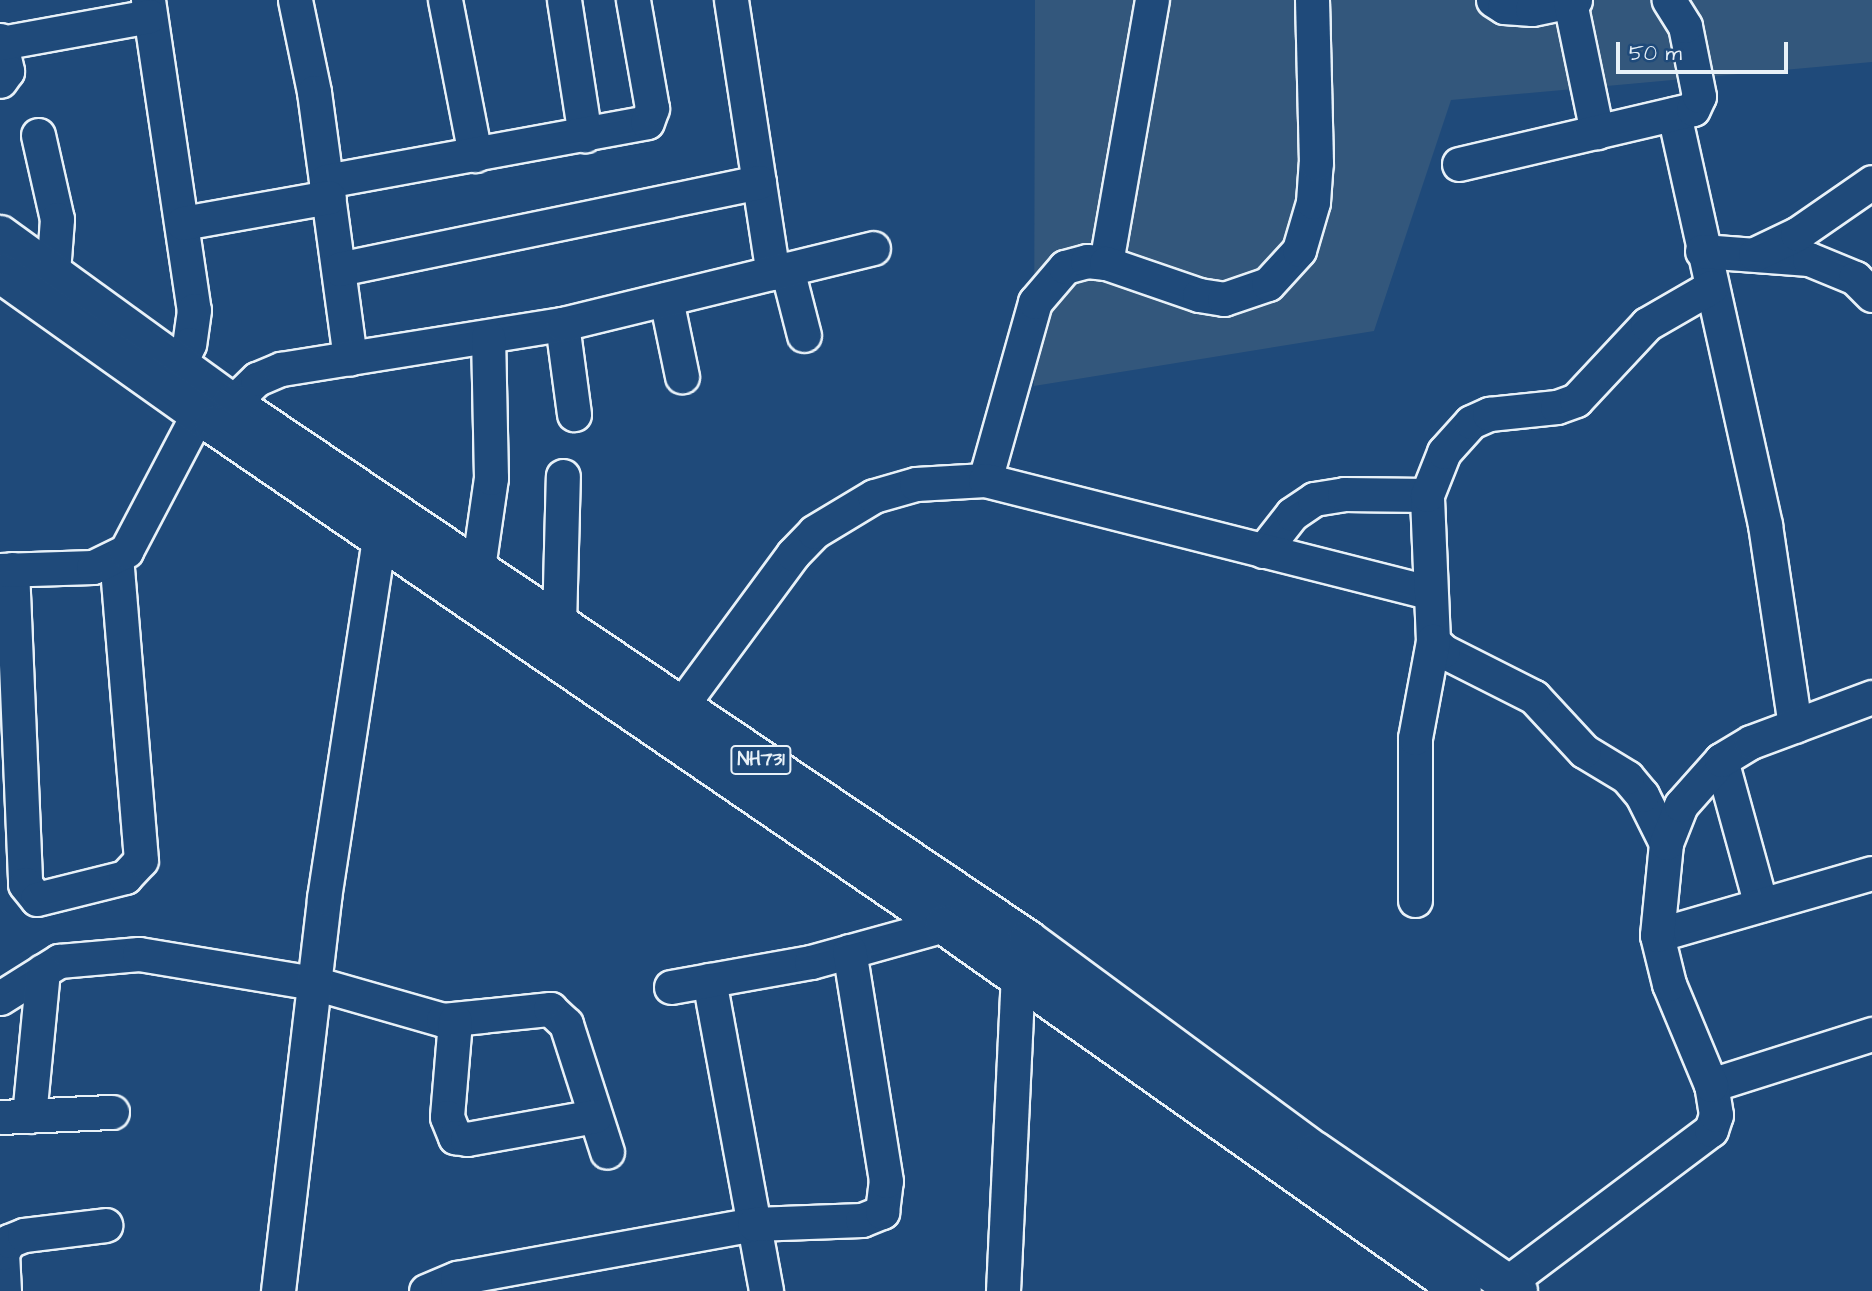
<!DOCTYPE html>
<html>
<head>
<meta charset="utf-8">
<style>
  body { margin:0 }
  #map { position:relative; width:1872px; height:1291px; overflow:hidden; background:#1f4a7a; font-family:"Architects Daughter",sans-serif }
  div>[style] { position:absolute }
  .built>* { inset:0; background:#33577c }
  .roads { filter:drop-shadow(2px 0 #e8f1f8) drop-shadow(-2px 0 #e8f1f8) drop-shadow(0 2px #e8f1f8) drop-shadow(0 -2px #e8f1f8) }
  .minor>* { height:33px; margin:-16.5px; padding:0 16.5px; transform-origin:16.5px; border-radius:16.5px; background:#1f4a7a }
  .highway>* { height:38px; margin:-19px; padding:0 19px; transform-origin:19px; border-radius:19px; background:#1f4a7a }
  span { translate:-50% -50%; white-space:nowrap; text-align:center; line-height:1.15; -webkit-text-stroke:6px #1f4a7a; paint-order:stroke }
  .shield-label span { padding:2px 5px; background:#1f4a7a; border:2px solid; border-radius:5px; -webkit-text-stroke-width:0 }
  .shield-label { font-size:19px; color:#e8f1f8; font-weight:700 }
  .scale { position:absolute; left:1616px; top:42px; width:172px; height:32px; box-sizing:border-box; border:4px solid #e8f1f8; border-top:0; padding-left:9px; font-size:21px; line-height:24px; white-space:nowrap; color:#e8f1f8; -webkit-text-stroke:5px #1f4a7a; paint-order:stroke }
</style>
</head>
<body>
<div id="map">
  <div class="built">
    <i style="clip-path:polygon(1035px 0,1872px 0,1872px 62px,1451px 100px,1374px 331px,1034px 386px)"></i>
  </div>
  <div class="roads">
    <div class="minor">
      <i style="left:148px;top:0;width:313px;rotate:81.6deg"></i>
      <i style="left:194px;top:310px;width:34px;rotate:98deg"></i>
      <i style="left:189px;top:344px;width:48px;rotate:114.4deg"></i>
      <i style="left:295px;top:0;width:94px;rotate:78.3deg"></i>
      <i style="left:314px;top:92px;width:269px;rotate:82.3deg"></i>
      <i style="left:445px;top:0;width:158px;rotate:79deg"></i>
      <i style="left:564px;top:0;width:137px;rotate:81.2deg"></i>
      <i style="left:731px;top:0;width:276px;rotate:81.3deg"></i>
      <i style="left:1493px;top:0;width:13px;rotate:32deg"></i>
      <i style="left:1504px;top:7px;width:28px;rotate:4deg"></i>
      <i style="left:1532px;top:9px;width:44px;rotate:-11.8deg"></i>
      <i style="left:1570px;top:2px;width:133px;rotate:78.3deg"></i>
      <i style="left:0;top:40px;width:32px;rotate:77deg"></i>
      <i style="left:7px;top:71px;width:12px;rotate:125deg"></i>
      <i style="left:1px;top:43px;width:151px;rotate:-10.3deg"></i>
      <i style="left:1674px;top:114px;width:421px;rotate:77.5deg"></i>
      <i style="left:1765px;top:525px;width:203px;rotate:81.5deg"></i>
      <i style="left:38px;top:135px;width:86px;rotate:77.3deg"></i>
      <i style="left:57px;top:219px;width:53px;rotate:94.3deg"></i>
      <i style="left:1459px;top:164px;width:240px;rotate:-13.2deg"></i>
      <i style="left:1693px;top:109px;width:14px;rotate:-65deg"></i>
      <i style="left:1699px;top:96px;width:71px;rotate:-101.3deg"></i>
      <i style="left:1685px;top:26px;width:31px;rotate:-122deg"></i>
      <i style="left:326px;top:181px;width:326px;rotate:-10.4deg"></i>
      <i style="left:647px;top:122px;width:15px;rotate:-70deg"></i>
      <i style="left:652px;top:108px;width:110px;rotate:-100deg"></i>
      <i style="left:183px;top:223px;width:148px;rotate:-10.1deg"></i>
      <i style="left:1702px;top:251px;width:107px;rotate:4.3deg"></i>
      <i style="left:1809px;top:259px;width:50px;rotate:22.4deg"></i>
      <i style="left:1855px;top:278px;width:24px;rotate:45deg"></i>
      <i style="left:1755px;top:254px;width:47px;rotate:-25.5deg"></i>
      <i style="left:1797px;top:234px;width:91px;rotate:-34.7deg"></i>
      <i style="left:1106px;top:263px;width:267px;rotate:-80.1deg"></i>
      <i style="left:339px;top:269px;width:429px;rotate:-11.7deg"></i>
      <i style="left:787px;top:269px;width:68px;rotate:75.6deg"></i>
      <i style="left:666px;top:299px;width:79px;rotate:78.3deg"></i>
      <i style="left:562px;top:324px;width:91px;rotate:82.4deg"></i>
      <i style="left:232px;top:403px;width:35px;rotate:-44deg"></i>
      <i style="left:257px;top:379px;width:26px;rotate:-23deg"></i>
      <i style="left:281px;top:369px;width:285px;rotate:-9.1deg"></i>
      <i style="left:562px;top:324px;width:320px;rotate:-13.7deg"></i>
      <i style="left:985px;top:480px;width:185px;rotate:-74.3deg"></i>
      <i style="left:1035px;top:302px;width:46px;rotate:-49.4deg"></i>
      <i style="left:1065px;top:267px;width:23px;rotate:-15deg"></i>
      <i style="left:1087px;top:261px;width:19px;rotate:6deg"></i>
      <i style="left:1106px;top:263px;width:98px;rotate:19deg"></i>
      <i style="left:1199px;top:295px;width:25px;rotate:9deg"></i>
      <i style="left:1224px;top:299px;width:46px;rotate:-18.8deg"></i>
      <i style="left:1268px;top:284px;width:46px;rotate:-47.6deg"></i>
      <i style="left:1299px;top:250px;width:50px;rotate:-73.7deg"></i>
      <i style="left:1313px;top:202px;width:39px;rotate:-86deg"></i>
      <i style="left:1316px;top:163px;width:163px;rotate:-91.4deg"></i>
      <i style="left:1263px;top:551px;width:47px;rotate:-51.9deg"></i>
      <i style="left:1292px;top:514px;width:27px;rotate:-34deg"></i>
      <i style="left:1314px;top:499px;width:30px;rotate:-9deg"></i>
      <i style="left:1344px;top:494px;width:83px;rotate:0.7deg"></i>
      <i style="left:478px;top:568px;width:91px;rotate:-81.8deg"></i>
      <i style="left:491px;top:478px;width:141px;rotate:-91.2deg"></i>
      <i style="left:12px;top:569px;width:315px;rotate:87.6deg"></i>
      <i style="left:25px;top:884px;width:19px;rotate:51deg"></i>
      <i style="left:37px;top:899px;width:91px;rotate:-14deg"></i>
      <i style="left:125px;top:877px;width:23px;rotate:-47deg"></i>
      <i style="left:141px;top:860px;width:302px;rotate:-94.7deg"></i>
      <i style="left:0;top:570px;width:93px;rotate:-1.8deg"></i>
      <i style="left:93px;top:567px;width:37px;rotate:-26deg"></i>
      <i style="left:126px;top:551px;width:155px;rotate:-62.3deg"></i>
      <i style="left:559px;top:624px;width:148px;rotate:-88.5deg"></i>
      <i style="left:681px;top:706px;width:189px;rotate:-53.6deg"></i>
      <i style="left:793px;top:554px;width:30px;rotate:-46deg"></i>
      <i style="left:814px;top:532px;width:70px;rotate:-31deg"></i>
      <i style="left:874px;top:496px;width:44px;rotate:-15.9deg"></i>
      <i style="left:916px;top:484px;width:69px;rotate:-3.3deg"></i>
      <i style="left:985px;top:480px;width:458px;rotate:14.2deg"></i>
      <i style="left:1721px;top:760px;width:150px;rotate:74.6deg"></i>
      <i style="left:1666px;top:843px;width:54px;rotate:-116.6deg"></i>
      <i style="left:1642px;top:795px;width:23px;rotate:-130deg"></i>
      <i style="left:1627px;top:777px;width:50px;rotate:-148.8deg"></i>
      <i style="left:1584px;top:751px;width:74px;rotate:-132.8deg"></i>
      <i style="left:1534px;top:697px;width:102px;rotate:-153.2deg"></i>
      <i style="left:1443px;top:651px;width:14px;rotate:-135deg"></i>
      <i style="left:1433px;top:641px;width:146px;rotate:-92.4deg"></i>
      <i style="left:1427px;top:495px;width:46px;rotate:-68.4deg"></i>
      <i style="left:1444px;top:452px;width:40px;rotate:-48deg"></i>
      <i style="left:1471px;top:422px;width:20px;rotate:-24deg"></i>
      <i style="left:1489px;top:414px;width:68px;rotate:-5.9deg"></i>
      <i style="left:1557px;top:407px;width:20px;rotate:-20deg"></i>
      <i style="left:1576px;top:400px;width:104px;rotate:-46.9deg"></i>
      <i style="left:1647px;top:324px;width:74px;rotate:-30deg"></i>
      <i style="left:1415px;top:900px;width:162px;rotate:-90deg"></i>
      <i style="left:1415px;top:738px;width:99px;rotate:-79.5deg"></i>
      <i style="left:1657px;top:935px;width:224px;rotate:-16.1deg"></i>
      <i style="left:709px;top:980px;width:316px;rotate:79.6deg"></i>
      <i style="left:671px;top:987px;width:142px;rotate:-10.1deg"></i>
      <i style="left:811px;top:962px;width:138px;rotate:-15.5deg"></i>
      <i style="left:0;top:998px;width:70px;rotate:-32.1deg"></i>
      <i style="left:59px;top:961px;width:80px;rotate:-5deg"></i>
      <i style="left:139px;top:954px;width:177px;rotate:9.4deg"></i>
      <i style="left:314px;top:983px;width:134px;rotate:16deg"></i>
      <i style="left:443px;top:1020px;width:108px;rotate:-5.9deg"></i>
      <i style="left:550px;top:1009px;width:22px;rotate:43deg"></i>
      <i style="left:566px;top:1024px;width:134px;rotate:72.2deg"></i>
      <i style="left:455px;top:1021px;width:96px;rotate:94.8deg"></i>
      <i style="left:447px;top:1117px;width:22px;rotate:68deg"></i>
      <i style="left:455px;top:1137px;width:12px;rotate:9deg"></i>
      <i style="left:467px;top:1139px;width:130px;rotate:-10.2deg"></i>
      <i style="left:1711px;top:1085px;width:169px;rotate:-17.6deg"></i>
      <i style="left:29px;top:1116px;width:146px;rotate:-84.5deg"></i>
      <i style="left:0;top:1117px;width:112px;rotate:-2.6deg"></i>
      <i style="left:1507px;top:1283px;width:255px;rotate:-36.9deg"></i>
      <i style="left:1711px;top:1130px;width:16px;rotate:-72deg"></i>
      <i style="left:1716px;top:1115px;width:30px;rotate:-99deg"></i>
      <i style="left:1711px;top:1085px;width:109px;rotate:-112.6deg"></i>
      <i style="left:1669px;top:984px;width:50px;rotate:-103.8deg"></i>
      <i style="left:1657px;top:935px;width:92px;rotate:-84.4deg"></i>
      <i style="left:1666px;top:843px;width:41px;rotate:-68.5deg"></i>
      <i style="left:1681px;top:805px;width:60px;rotate:-48.4deg"></i>
      <i style="left:1721px;top:760px;width:35px;rotate:-31deg"></i>
      <i style="left:1751px;top:742px;width:129px;rotate:-20.4deg"></i>
      <i style="left:4px;top:1291px;width:38px;rotate:-93deg"></i>
      <i style="left:2px;top:1253px;width:14px;rotate:-60deg"></i>
      <i style="left:9px;top:1241px;width:16px;rotate:-22deg"></i>
      <i style="left:24px;top:1235px;width:82px;rotate:-7deg"></i>
      <i style="left:278px;top:1291px;width:396px;rotate:-83.3deg"></i>
      <i style="left:324px;top:898px;width:365px;rotate:-81.3deg"></i>
      <i style="left:426px;top:1291px;width:34px;rotate:-23deg"></i>
      <i style="left:457px;top:1278px;width:302px;rotate:-10.3deg"></i>
      <i style="left:754px;top:1224px;width:108px;rotate:-2.1deg"></i>
      <i style="left:862px;top:1220px;width:22px;rotate:-22deg"></i>
      <i style="left:882px;top:1212px;width:31px;rotate:-83deg"></i>
      <i style="left:886px;top:1181px;width:233px;rotate:-99.1deg"></i>
      <i style="left:1003px;top:1291px;width:314px;rotate:-87.3deg"></i>
    </div>
    <div class="highway">
      <i style="left:0;top:235px;width:286px;rotate:35.9deg"></i>
      <i style="left:232px;top:403px;width:960px;rotate:34deg"></i>
      <i style="left:1028px;top:940px;width:358px;rotate:36.4deg"></i>
      <i style="left:1316px;top:1152px;width:245px;rotate:34.5deg"></i>
      <i style="left:0;top:273px;width:262px;rotate:35.4deg"></i>
      <i style="left:214px;top:425px;width:885px;rotate:34.41deg"></i>
      <i style="left:944px;top:925px;width:634px;rotate:35.24deg"></i>
    </div>
  </div>
  <div class="shield-label">
    <span style="left:761px;top:760px">NH731</span>
  </div>
  <div class="scale">50 m</div>
</div>
</body>
</html>
